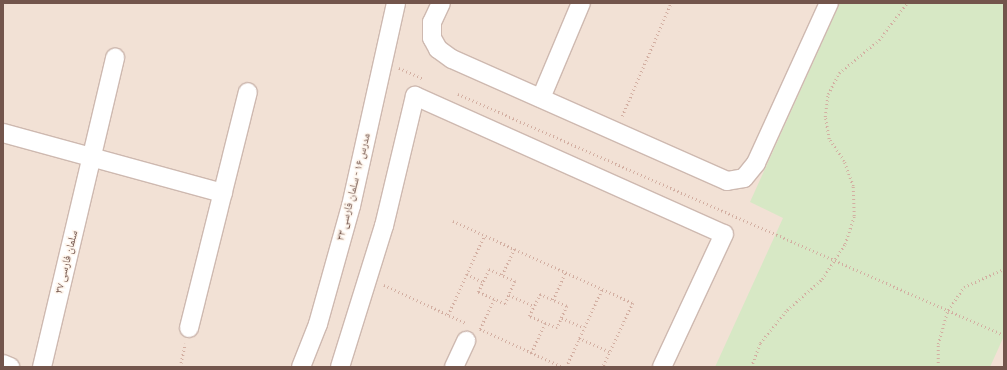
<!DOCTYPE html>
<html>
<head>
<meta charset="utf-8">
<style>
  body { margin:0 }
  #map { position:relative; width:1007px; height:370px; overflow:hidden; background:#fbf0e6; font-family:"Source Sans 3","Noto Naskh Arabic",sans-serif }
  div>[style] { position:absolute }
  .residential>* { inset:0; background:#f2e1d5 }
  .green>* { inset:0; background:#d7e8c5 }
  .path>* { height:2.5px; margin-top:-1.25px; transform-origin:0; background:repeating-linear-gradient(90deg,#d3afa2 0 1px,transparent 0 4px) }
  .roads { filter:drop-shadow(1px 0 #ceb9b0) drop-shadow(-1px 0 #ceb9b0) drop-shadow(0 1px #ceb9b0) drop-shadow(0 -1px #ceb9b0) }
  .street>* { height:18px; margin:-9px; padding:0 9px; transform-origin:9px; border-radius:9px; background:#fff }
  span { translate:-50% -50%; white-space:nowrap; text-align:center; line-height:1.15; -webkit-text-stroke:3px #fef5ec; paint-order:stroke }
  .street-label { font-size:11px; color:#73554c }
  .frame { position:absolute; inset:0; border:4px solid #73554c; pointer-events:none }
</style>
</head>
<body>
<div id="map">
  <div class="residential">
    <i style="clip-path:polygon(3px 3px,1004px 3px,1004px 367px,3px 367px)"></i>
  </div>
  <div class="green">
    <i style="clip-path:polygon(840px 3px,1004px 3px,1004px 336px,990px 367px,715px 367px,783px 218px,750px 202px)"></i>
  </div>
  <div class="path">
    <i style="left:399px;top:68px;width:27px;rotate:24deg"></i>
    <i style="left:458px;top:94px;width:597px;rotate:23.82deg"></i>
    <i style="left:622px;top:116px;width:123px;rotate:-66.6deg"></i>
    <i style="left:453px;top:221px;width:198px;rotate:24.5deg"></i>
    <i style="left:633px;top:303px;width:71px;rotate:115.1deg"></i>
    <i style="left:489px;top:269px;width:29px;rotate:25deg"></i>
    <i style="left:515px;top:281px;width:25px;rotate:113deg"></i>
    <i style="left:505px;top:304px;width:30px;rotate:-156deg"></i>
    <i style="left:478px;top:292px;width:25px;rotate:-64deg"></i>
    <i style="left:467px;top:274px;width:18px;rotate:27deg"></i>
    <i style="left:502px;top:275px;width:29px;rotate:-65deg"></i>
    <i style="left:384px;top:285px;width:90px;rotate:24.9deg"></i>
    <i style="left:540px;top:294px;width:30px;rotate:24deg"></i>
    <i style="left:567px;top:306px;width:24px;rotate:114deg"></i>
    <i style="left:557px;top:328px;width:30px;rotate:-157deg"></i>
    <i style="left:529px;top:316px;width:25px;rotate:-63deg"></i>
    <i style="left:509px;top:295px;width:27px;rotate:24deg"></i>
    <i style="left:553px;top:300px;width:30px;rotate:-66deg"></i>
    <i style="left:448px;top:315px;width:87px;rotate:-65.5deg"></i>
    <i style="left:562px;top:318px;width:24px;rotate:24deg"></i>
    <i style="left:480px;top:329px;width:91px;rotate:24.6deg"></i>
    <i style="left:480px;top:329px;width:33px;rotate:-65deg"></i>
    <i style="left:579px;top:338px;width:34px;rotate:24deg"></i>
    <i style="left:531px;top:353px;width:33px;rotate:-65deg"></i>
    <i style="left:180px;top:367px;width:24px;rotate:-78deg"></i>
    <i style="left:566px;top:367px;width:86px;rotate:-65.2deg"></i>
    <i style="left:751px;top:367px;width:26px;rotate:-69deg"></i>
    <i style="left:760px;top:343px;width:43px;rotate:-50.7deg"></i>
    <i style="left:787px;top:310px;width:47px;rotate:-41.5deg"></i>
    <i style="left:822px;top:279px;width:42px;rotate:-56.7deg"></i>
    <i style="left:845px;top:244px;width:29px;rotate:-72deg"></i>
    <i style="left:854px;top:216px;width:30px;rotate:-92deg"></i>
    <i style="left:853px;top:186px;width:27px;rotate:-110deg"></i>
    <i style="left:844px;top:161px;width:27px;rotate:-124deg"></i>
    <i style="left:829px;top:139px;width:22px;rotate:-100deg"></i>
    <i style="left:825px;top:117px;width:23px;rotate:-83deg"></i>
    <i style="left:828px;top:94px;width:24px;rotate:-62deg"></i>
    <i style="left:839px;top:73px;width:52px;rotate:-39.5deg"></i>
    <i style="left:879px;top:40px;width:46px;rotate:-52.9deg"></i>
    <i style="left:938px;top:367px;width:23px;rotate:-90deg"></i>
    <i style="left:938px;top:344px;width:35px;rotate:-74deg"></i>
    <i style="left:948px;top:310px;width:28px;rotate:-55deg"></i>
    <i style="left:964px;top:287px;width:44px;rotate:-24.2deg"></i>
  </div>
  <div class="roads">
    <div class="street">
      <i style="left:441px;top:3px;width:21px;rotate:115deg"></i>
      <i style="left:432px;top:22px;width:16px;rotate:90deg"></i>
      <i style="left:432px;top:38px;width:13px;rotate:61deg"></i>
      <i style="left:438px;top:49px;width:17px;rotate:36deg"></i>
      <i style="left:452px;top:59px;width:301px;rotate:23.9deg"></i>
      <i style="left:727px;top:181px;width:17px;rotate:-10deg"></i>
      <i style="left:744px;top:178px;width:19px;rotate:-51deg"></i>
      <i style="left:756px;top:163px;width:176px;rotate:-65.5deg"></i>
      <i style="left:541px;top:98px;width:103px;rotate:-67.2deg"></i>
      <i style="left:3px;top:133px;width:228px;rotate:15.3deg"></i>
      <i style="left:189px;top:328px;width:243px;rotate:-76deg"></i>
      <i style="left:3px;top:364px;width:8px;rotate:23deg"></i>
      <i style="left:42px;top:367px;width:318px;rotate:-76.7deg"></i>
      <i style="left:301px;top:367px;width:46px;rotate:-68.4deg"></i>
      <i style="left:318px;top:324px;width:123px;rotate:-74.4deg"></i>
      <i style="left:351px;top:206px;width:208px;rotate:-77.5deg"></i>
      <i style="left:340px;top:367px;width:148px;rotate:-72.7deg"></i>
      <i style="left:384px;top:226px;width:134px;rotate:-76.6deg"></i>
      <i style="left:415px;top:96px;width:338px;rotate:24.1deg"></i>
      <i style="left:724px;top:234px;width:147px;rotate:115deg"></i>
      <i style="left:454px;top:367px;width:29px;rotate:-65deg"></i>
    </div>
  </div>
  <div class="street-label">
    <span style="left:354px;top:187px;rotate:-76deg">مدرس ۱۶ - سلمان فارسی ۳۳</span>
    <span style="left:67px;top:262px;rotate:-76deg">سلمان فارسی ۳۷</span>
  </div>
  <div class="frame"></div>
</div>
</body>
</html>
